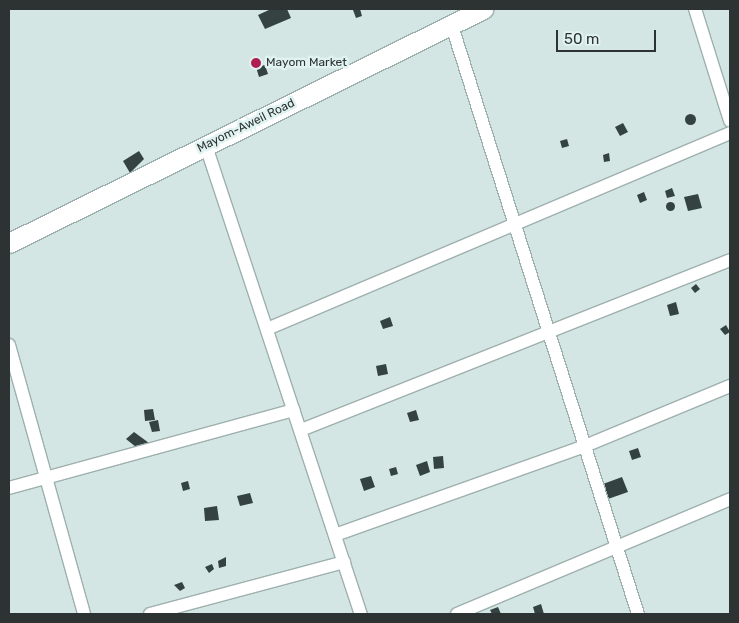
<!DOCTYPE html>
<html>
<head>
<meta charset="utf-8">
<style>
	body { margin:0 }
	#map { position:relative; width:739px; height:623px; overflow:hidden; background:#d3e6e4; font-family:Rubik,sans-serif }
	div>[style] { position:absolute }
	.building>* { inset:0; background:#344342 }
	.round { border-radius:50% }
	.roads { filter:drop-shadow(1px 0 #9eb0ae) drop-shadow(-1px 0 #9eb0ae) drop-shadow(0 1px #9eb0ae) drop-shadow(0 -1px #9eb0ae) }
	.minor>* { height:12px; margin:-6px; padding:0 6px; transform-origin:6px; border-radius:6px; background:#fff }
	.secondary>* { height:19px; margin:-9.5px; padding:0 9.5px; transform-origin:9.5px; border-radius:9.5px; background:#fff }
	.dots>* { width:14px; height:14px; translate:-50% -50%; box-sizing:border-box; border:2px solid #e0f3f1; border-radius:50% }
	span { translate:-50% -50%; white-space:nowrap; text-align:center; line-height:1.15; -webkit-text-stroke:5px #e0f3f1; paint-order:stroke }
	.poi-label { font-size:12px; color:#2c3332 }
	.left { translate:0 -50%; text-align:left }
	.street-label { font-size:12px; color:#2c3332 }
	.frame { position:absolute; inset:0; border:10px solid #2c3332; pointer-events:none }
	.scale { position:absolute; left:556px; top:30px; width:100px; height:22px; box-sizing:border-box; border:2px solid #2c3332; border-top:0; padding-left:6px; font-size:15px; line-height:18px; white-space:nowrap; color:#2c3332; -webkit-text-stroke:4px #e0f3f1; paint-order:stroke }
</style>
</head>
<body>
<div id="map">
	<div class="building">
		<i style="clip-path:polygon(271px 9px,287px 9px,291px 18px,265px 29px,258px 15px)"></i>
		<i style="clip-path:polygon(360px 9px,362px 16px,356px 18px,353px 10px)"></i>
		<i style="clip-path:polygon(265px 65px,268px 74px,259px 77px,256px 67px)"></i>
		<i class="round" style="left:684.5px;top:113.5px;width:11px;height:11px"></i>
		<i style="clip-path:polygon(623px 123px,628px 132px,620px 136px,615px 127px)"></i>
		<i style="clip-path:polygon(567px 139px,569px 146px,562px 148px,560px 141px)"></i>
		<i style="clip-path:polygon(139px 151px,144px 159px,130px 173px,123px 161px)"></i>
		<i style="clip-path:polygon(609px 153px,610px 161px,604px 162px,603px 155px)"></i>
		<i style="clip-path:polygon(672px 188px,675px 196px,667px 198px,665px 191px)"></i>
		<i style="clip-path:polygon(644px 192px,647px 200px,640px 203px,637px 195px)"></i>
		<i style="clip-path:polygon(698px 194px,702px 208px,688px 211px,684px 197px)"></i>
		<i class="round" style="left:665.5px;top:201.5px;width:9px;height:9px"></i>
		<i style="clip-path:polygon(696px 284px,700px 289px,695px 293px,691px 288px)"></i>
		<i style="clip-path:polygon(676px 302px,679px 314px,670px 316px,667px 305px)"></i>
		<i style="clip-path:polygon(390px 317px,393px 326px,383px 329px,380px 321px)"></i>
		<i style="clip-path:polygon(726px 325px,730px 332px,725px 335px,720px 329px)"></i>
		<i style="clip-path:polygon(386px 364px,388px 374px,378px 376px,376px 366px)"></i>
		<i style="clip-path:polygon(153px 409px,155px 420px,145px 421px,144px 410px)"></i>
		<i style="clip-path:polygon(416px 410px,419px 420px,410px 422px,407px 413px)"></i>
		<i style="clip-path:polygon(158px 420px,160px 431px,152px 432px,149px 422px)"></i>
		<i style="clip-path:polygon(134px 432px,149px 443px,141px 451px,126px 439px)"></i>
		<i style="clip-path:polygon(638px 448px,641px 457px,632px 460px,629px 451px)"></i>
		<i style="clip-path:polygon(443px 456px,444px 468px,434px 469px,433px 457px)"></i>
		<i style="clip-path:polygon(427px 461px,430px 472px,420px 476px,416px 465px)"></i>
		<i style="clip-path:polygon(396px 467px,398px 474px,391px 476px,389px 469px)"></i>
		<i style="clip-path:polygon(371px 476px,375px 487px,364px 491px,360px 479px)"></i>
		<i style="clip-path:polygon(622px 477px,628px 492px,608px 499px,603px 484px)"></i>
		<i style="clip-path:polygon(188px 481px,190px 489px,183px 491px,181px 483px)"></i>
		<i style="clip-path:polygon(250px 493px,253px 503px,240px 506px,237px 496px)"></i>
		<i style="clip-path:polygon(217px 506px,219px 520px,205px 521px,204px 508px)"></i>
		<i style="clip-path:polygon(226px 557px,226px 566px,219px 568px,218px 561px)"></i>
		<i style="clip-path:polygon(212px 564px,214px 569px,209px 573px,205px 567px)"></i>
		<i style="clip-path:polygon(182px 582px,185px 588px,180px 591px,174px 585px)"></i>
		<i style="clip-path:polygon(541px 604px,544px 614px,535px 614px,533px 607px)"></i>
		<i style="clip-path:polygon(498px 607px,501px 614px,492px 614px,490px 610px)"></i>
	</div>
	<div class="roads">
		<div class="minor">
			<i style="left:695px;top:9px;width:117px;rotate:72.6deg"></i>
			<i style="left:452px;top:26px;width:617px;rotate:72.45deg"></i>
			<i style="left:206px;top:146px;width:493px;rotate:71.7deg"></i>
			<i style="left:267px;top:329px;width:503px;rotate:-22.94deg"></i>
			<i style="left:9px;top:345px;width:279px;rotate:74.4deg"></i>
			<i style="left:301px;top:430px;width:461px;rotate:-21.6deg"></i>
			<i style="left:9px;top:488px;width:295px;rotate:-15.3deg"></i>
			<i style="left:335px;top:535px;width:265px;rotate:-19.6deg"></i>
			<i style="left:585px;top:446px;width:157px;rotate:-22.5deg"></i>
			<i style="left:150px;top:614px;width:201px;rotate:-15deg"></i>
			<i style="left:457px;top:614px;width:296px;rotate:-22.8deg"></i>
		</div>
		<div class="secondary">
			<i style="left:9px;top:243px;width:529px;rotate:-26.27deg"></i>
		</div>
	</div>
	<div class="dots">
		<i style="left:256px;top:63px;background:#af1e4e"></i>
	</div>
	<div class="poi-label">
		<span class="left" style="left:266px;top:63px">Mayom Market</span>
	</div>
	<div class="street-label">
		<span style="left:246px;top:126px;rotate:-26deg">Mayom-Aweil Road</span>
	</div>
	<div class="frame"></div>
	<div class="scale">50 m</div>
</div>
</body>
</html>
